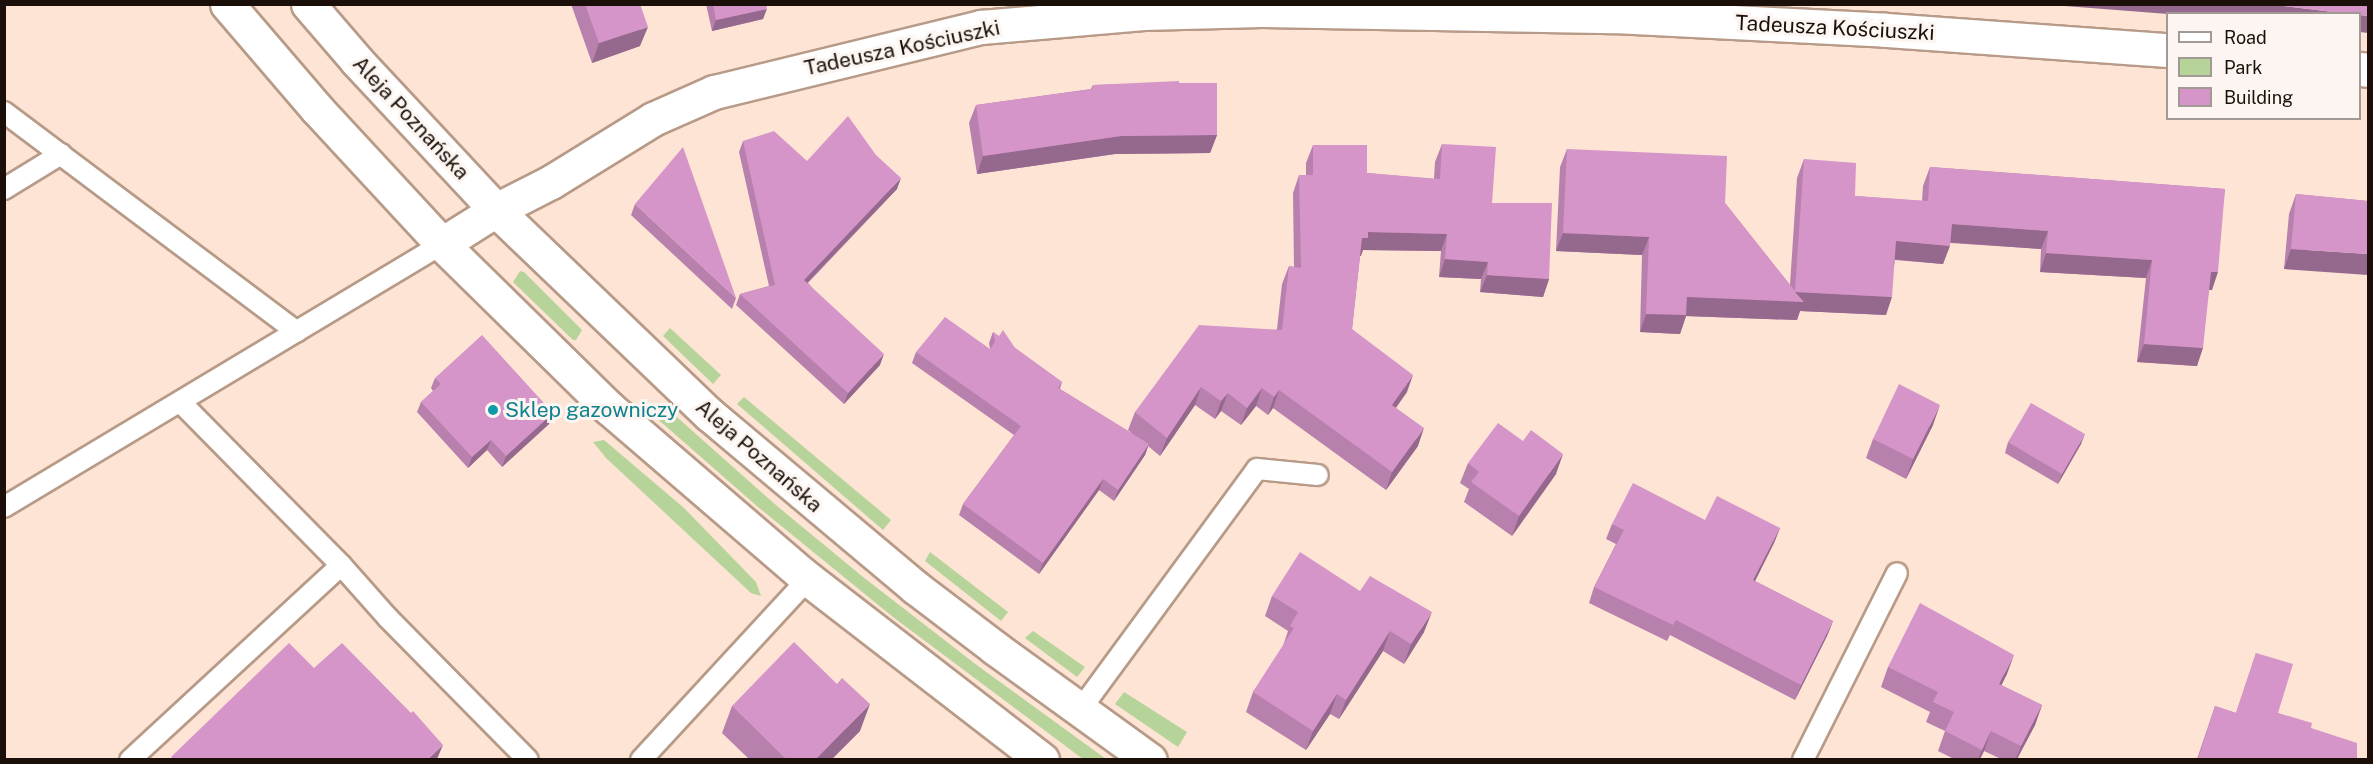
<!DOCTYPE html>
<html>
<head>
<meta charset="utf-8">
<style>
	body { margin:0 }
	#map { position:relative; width:2373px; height:764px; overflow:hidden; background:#fde4d4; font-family:"Public Sans",sans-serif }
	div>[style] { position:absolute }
	.green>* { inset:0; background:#b6d499 }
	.roads { filter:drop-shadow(2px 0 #b79a87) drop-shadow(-2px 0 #b79a87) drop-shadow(0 2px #b79a87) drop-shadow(0 -2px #b79a87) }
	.service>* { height:20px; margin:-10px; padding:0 10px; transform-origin:10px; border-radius:10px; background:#fff }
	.minor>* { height:33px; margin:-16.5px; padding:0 16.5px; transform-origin:16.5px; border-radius:16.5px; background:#fff }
	.secondary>* { height:33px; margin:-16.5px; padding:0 16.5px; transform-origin:16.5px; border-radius:16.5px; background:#fff }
	.wall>* { inset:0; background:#b780ad }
	.shaded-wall>* { inset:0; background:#95688d }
	.building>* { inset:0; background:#d595c9 }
	.dots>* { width:16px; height:16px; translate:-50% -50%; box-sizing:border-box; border:3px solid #fcf5f1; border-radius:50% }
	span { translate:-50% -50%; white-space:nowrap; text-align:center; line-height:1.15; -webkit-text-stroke:6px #fcf5f1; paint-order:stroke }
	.street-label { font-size:21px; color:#1a1009 }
	.culture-label { font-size:21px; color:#0d838f }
	.left { translate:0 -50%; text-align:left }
	.frame { position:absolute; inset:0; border:6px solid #1a1009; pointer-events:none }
	.legend { position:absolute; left:2166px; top:12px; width:195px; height:108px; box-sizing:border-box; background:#fcf5f1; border:2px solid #a29994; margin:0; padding:8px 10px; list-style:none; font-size:18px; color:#1a1009 }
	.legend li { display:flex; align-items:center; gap:12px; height:30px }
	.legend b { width:30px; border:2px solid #a29994 }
</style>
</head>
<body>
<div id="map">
	<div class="green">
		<i style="clip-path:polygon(520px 271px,524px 272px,582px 330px,576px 340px,573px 340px,513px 282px)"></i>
		<i style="clip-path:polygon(670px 328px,721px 375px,713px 384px,663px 336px)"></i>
		<i style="clip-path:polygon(744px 397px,891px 520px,883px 530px,737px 404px)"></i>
		<i style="clip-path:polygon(661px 403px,777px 506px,863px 577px,978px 666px,1106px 759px,1083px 759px,893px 617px,758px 507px,653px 415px,652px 412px)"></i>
		<i style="clip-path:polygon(604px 440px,684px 508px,756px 582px,761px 596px,751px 593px,606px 458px,593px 442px)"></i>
		<i style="clip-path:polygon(930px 552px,1008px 612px,1001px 621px,925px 561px)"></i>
		<i style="clip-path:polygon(1033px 631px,1085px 667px,1077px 677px,1025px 638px)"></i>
		<i style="clip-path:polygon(1124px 692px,1187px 732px,1178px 747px,1115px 704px)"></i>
	</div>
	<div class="roads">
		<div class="service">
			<i style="left:4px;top:112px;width:366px;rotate:36.9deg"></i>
			<i style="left:4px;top:189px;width:67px;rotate:-31.6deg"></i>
			<i style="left:4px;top:507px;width:511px;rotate:-30.98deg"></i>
			<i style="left:341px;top:565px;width:71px;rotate:48.4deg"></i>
			<i style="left:388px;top:618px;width:199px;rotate:45.4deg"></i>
			<i style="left:1080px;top:710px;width:299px;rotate:-53.7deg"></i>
			<i style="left:1257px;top:469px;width:61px;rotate:5.6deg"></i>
			<i style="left:130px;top:760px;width:287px;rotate:-42.7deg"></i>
			<i style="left:341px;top:565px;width:229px;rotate:-134.6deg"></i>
			<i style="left:641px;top:760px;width:246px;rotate:-47.3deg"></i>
			<i style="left:1803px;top:760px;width:209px;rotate:-63.3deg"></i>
		</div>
		<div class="minor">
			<i style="left:2360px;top:69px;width:8px;rotate:7deg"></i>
			<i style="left:496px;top:210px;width:62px;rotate:-27deg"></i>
			<i style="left:551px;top:182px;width:120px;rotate:-31.7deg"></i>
			<i style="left:653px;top:119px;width:67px;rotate:-23.9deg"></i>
			<i style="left:714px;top:92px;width:275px;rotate:-13.7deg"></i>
			<i style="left:981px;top:27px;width:163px;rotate:-4.9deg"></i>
			<i style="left:1143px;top:13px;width:119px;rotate:-1.4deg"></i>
			<i style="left:1262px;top:10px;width:172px;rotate:1deg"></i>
			<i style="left:1434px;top:13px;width:180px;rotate:1deg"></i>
			<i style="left:1614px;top:16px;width:272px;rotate:2.9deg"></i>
			<i style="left:1886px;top:30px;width:283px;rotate:4.1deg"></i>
		</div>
		<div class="secondary">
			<i style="left:227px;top:4px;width:138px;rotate:49.4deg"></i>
			<i style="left:317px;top:109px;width:184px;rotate:47.2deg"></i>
			<i style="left:442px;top:244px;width:234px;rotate:44.5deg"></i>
			<i style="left:609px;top:408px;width:256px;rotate:40.7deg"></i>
			<i style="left:803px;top:575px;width:302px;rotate:37.7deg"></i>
			<i style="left:308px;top:4px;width:75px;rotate:49.3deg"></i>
			<i style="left:357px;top:61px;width:204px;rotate:47deg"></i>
			<i style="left:496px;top:210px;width:296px;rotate:43.8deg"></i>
			<i style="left:710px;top:415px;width:268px;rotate:40deg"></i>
			<i style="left:915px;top:587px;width:101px;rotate:37.3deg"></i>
			<i style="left:995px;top:648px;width:191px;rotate:35.9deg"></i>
			<i style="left:442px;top:244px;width:64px;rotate:-32.2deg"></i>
		</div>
	</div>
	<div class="wall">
		<i style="clip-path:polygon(571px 4px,640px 4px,640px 46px,592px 63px)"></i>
		<i style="clip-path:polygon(706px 4px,766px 4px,763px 19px,712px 31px)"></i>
		<i style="clip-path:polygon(1179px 83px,1217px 135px,1210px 153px,1115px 154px,977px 174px,969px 123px,976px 105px,1091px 89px,1093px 85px)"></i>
		<i style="clip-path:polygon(743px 141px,897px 189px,808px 283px,880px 365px,844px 404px,736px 305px,740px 294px,769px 286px,739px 152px)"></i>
		<i style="clip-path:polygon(1442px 144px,1492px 203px,1549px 279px,1543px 297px,1480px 292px,1481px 279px,1439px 277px,1441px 251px,1363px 250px,1360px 256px,1352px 329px,1407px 392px,1396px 408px,1418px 446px,1386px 490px,1273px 408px,1268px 415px,1256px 406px,1241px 425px,1221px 411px,1215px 419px,1195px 405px,1160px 456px,1148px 446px,1145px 455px,1114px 501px,1099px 490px,1039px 574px,959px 515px,963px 504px,1014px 435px,912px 363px,916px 352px,990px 349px,989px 343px,993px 332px,1062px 382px,1060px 389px,1133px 434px,1128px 430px,1135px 412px,1277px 329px,1282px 284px,1289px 266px,1294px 267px,1293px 193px,1299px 175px,1306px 175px,1306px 163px,1313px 145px,1367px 173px,1434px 179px,1435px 162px)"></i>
		<i style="clip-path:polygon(1567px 149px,1725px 203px,1790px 285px,1797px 178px,1804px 159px,1855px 196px,1922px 201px,1923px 186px,1930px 167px,2225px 189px,2212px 290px,2209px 290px,2197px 366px,2137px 362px,2146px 278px,2040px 272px,2041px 249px,1950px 243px,1943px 264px,1895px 260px,1886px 315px,1800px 311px,1797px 320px,1686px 316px,1680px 334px,1640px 332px,1642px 255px,1556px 251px,1560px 167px)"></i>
		<i style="clip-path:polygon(2296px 194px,2368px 201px,2284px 269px,2289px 214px)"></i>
		<i style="clip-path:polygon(635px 204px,736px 298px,732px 309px,631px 215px)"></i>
		<i style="clip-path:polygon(435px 378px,553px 413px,549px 424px,502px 467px,487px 450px,468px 468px,417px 412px,421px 402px,433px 391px,431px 388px)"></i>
		<i style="clip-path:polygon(1933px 425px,1906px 479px,1866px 458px,1873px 439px)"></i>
		<i style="clip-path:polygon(2008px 442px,2081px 444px,2058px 484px,2005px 453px)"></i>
		<i style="clip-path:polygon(1468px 463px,1556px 474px,1512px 536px,1464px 502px,1469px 489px,1460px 483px)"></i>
		<i style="clip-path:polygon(1705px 520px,1780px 528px,1774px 543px,1755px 581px,1833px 621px,1827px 636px,1795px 700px,1670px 635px,1667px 641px,1589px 603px,1594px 587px,1616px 544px,1606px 539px,1612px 524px)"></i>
		<i style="clip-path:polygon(1272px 596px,1424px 632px,1404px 664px,1383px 651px,1339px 719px,1330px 714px,1306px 750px,1246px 712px,1253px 692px,1283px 646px,1288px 631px,1265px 616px)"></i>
		<i style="clip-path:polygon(2256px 653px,2278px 713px,2311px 728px,2357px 759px,2197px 759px,2215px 706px,2236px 713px)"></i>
		<i style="clip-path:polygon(1888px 667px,2007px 674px,2001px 685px,2042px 705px,2035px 725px,2017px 759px,2001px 759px,1984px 751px,1980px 759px,1954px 759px,1938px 751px,1945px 731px,1926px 722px,1930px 712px,1881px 687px)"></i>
		<i style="clip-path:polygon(732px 706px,860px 731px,832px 759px,749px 759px,722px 733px)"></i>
	</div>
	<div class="shaded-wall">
		<i style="clip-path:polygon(2039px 4px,2267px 4px,2350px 14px,2168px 14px)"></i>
		<i style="clip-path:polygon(767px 9px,763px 19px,712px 31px,716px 20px)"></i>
		<i style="clip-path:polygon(2360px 15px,2368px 16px,2368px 33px,2360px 32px)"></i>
		<i style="clip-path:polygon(648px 27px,640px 46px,592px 63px,599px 43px)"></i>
		<i style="clip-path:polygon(1217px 135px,1210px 153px,1115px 154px,977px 174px,983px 156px,1121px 136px)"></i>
		<i style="clip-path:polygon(901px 178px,897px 189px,800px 290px,804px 280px)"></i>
		<i style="clip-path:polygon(1952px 224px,2048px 231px,2041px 249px,1945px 242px)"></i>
		<i style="clip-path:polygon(1368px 232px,1447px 234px,1441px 251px,1363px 250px,1361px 256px,1356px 256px,1362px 238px)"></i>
		<i style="clip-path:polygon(1563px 233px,1649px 237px,1642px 255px,1556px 251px)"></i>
		<i style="clip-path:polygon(1896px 241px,1950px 246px,1943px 264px,1890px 259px)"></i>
		<i style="clip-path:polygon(2291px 249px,2368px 254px,2368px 275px,2284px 269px)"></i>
		<i style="clip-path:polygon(2046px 253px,2152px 260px,2146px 278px,2040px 272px)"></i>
		<i style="clip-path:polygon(1445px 259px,1488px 262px,1481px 279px,1439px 277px)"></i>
		<i style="clip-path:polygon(2211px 272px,2218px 272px,2212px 290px,2204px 290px)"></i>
		<i style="clip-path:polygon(1487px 275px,1549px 279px,1543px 297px,1480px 292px)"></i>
		<i style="clip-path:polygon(1795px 292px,1892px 297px,1886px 315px,1800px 311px,1797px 320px,1686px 316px,1680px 334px,1640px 332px,1646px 314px,1687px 297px)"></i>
		<i style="clip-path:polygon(2144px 344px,2203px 348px,2197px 366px,2137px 362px)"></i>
		<i style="clip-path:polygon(884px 354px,880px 365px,844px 404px,848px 393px)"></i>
		<i style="clip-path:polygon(1413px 375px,1407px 392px,1385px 422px,1392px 405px)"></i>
		<i style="clip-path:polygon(1201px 387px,1195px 405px,1160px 456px,1167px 438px)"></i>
		<i style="clip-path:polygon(1262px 388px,1256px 406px,1241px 425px,1247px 408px)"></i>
		<i style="clip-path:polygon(1279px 390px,1273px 408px,1268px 415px,1274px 397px)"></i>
		<i style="clip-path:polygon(1228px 393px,1221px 411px,1215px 419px,1221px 401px)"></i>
		<i style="clip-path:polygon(1940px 405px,1933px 425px,1906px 479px,1913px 459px)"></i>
		<i style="clip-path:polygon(553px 413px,549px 424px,502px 467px,506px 456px)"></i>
		<i style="clip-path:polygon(1424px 428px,1418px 446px,1386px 490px,1392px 472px)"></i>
		<i style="clip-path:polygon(2085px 434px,2081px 444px,2058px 484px,2062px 474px)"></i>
		<i style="clip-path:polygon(491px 440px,487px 450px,468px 468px,472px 457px)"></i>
		<i style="clip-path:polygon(1149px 444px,1145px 455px,1114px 501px,1118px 490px)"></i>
		<i style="clip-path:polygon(1563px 454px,1556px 474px,1512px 536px,1519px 516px)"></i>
		<i style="clip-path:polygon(1103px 479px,1099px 490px,1039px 574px,1043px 563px)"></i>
		<i style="clip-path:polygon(1780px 528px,1774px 543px,1748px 595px,1753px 580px)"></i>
		<i style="clip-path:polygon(1432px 612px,1424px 632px,1404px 664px,1411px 644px)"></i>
		<i style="clip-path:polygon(1833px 621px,1827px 636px,1795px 700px,1801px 685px)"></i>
		<i style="clip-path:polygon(1390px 631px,1383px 651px,1339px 719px,1346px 700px)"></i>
		<i style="clip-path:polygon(2014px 655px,2007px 674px,1992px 704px,1999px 684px)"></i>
		<i style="clip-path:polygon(1337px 694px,1330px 714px,1306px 750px,1313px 731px)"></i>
		<i style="clip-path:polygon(870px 704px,860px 731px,832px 759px,816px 759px)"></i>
		<i style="clip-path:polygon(2042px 705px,2035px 725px,2017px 759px,2016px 759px,2021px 746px)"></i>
		<i style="clip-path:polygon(1991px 731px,1984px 751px,1980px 759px,1978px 759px,1982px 750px)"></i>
		<i style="clip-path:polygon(443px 745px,437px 759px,428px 759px)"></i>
	</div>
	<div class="building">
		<i style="clip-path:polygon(585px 4px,640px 4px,648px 27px,599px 43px)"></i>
		<i style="clip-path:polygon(713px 4px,766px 4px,767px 9px,716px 20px)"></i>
		<i style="clip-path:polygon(2267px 4px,2368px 4px,2368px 16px,2360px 15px,2360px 14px,2350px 14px)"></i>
		<i style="clip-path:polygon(1179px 81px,1179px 83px,1217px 83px,1217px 135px,1121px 136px,983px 156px,976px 105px,1093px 89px,1093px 85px)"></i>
		<i style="clip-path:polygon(848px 116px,876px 155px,901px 178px,804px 280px,884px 354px,848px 393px,740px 294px,775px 285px,743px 141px,774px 131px,807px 161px)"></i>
		<i style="clip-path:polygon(1442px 144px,1496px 147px,1492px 203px,1552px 203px,1549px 279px,1487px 275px,1488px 262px,1445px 259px,1447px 234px,1368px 232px,1368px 238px,1362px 238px,1352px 329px,1413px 375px,1392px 405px,1424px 428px,1392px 472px,1279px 390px,1274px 397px,1262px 388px,1247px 408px,1228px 393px,1221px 401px,1201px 387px,1167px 438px,1135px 412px,1199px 325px,1282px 330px,1289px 266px,1301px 268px,1299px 175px,1313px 175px,1313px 145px,1367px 145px,1367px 173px,1440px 179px)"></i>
		<i style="clip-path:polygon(683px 147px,702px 201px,736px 298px,635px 204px)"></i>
		<i style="clip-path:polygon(1567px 149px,1727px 156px,1725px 203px,1795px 291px,1804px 159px,1856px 163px,1855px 196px,1928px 201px,1930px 167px,2225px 189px,2218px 272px,2211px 272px,2203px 348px,2144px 344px,2152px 260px,2046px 253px,2048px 231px,1952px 224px,1950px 246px,1896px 241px,1892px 297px,1795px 292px,1804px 302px,1687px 297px,1686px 315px,1646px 314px,1649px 237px,1563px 233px)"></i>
		<i style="clip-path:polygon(2296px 194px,2368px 201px,2368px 254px,2291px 249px)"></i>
		<i style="clip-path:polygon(945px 317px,990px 349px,995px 342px,993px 332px,999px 336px,1003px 330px,1015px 348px,1062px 382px,1058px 388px,1149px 444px,1118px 490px,1103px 479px,1043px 563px,963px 504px,1021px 426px,916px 352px)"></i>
		<i style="clip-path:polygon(482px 335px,553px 413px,506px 456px,491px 440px,472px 457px,421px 402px,441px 384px,435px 378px)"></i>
		<i style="clip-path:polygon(1899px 384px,1940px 405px,1913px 459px,1873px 439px)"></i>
		<i style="clip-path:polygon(2031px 403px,2085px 434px,2062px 474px,2008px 442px)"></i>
		<i style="clip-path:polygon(1498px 423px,1523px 441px,1531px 430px,1563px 454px,1519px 516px,1471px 482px,1479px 472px,1468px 463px)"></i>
		<i style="clip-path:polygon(1633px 483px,1705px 520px,1717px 496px,1780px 528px,1753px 580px,1833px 621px,1801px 685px,1676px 620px,1673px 625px,1594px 587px,1624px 530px,1612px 524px)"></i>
		<i style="clip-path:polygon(1300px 552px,1360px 591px,1370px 576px,1432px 612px,1411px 644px,1390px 631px,1346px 700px,1337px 694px,1313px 731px,1253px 692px,1294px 628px,1290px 626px,1298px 612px,1272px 596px)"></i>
		<i style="clip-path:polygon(1920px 603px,2014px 655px,1999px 684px,2042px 705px,2021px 746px,1991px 731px,1982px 750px,1945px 731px,1954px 712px,1933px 702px,1938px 692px,1888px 667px)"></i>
		<i style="clip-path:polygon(794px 642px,837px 684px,842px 678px,870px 704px,816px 759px,786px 759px,732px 706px)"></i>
		<i style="clip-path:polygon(289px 643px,314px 668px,342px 643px,411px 713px,413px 711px,443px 745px,428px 759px,173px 759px,171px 757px)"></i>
		<i style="clip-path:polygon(2256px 653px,2293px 664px,2278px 713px,2312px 723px,2311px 728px,2357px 743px,2357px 759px,2198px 759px,2215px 706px,2236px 713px)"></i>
	</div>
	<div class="dots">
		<i style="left:493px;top:410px;background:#0f9aa8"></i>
	</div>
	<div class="street-label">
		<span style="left:1835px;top:28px;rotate:3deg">Tadeusza Kościuszki</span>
		<span style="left:902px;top:48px;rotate:-12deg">Tadeusza Kościuszki</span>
		<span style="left:411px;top:118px;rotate:47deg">Aleja Poznańska</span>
		<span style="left:759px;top:456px;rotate:41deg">Aleja Poznańska</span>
	</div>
	<div class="culture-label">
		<span class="left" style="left:505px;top:410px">Sklep gazowniczy</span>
	</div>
	<div class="frame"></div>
	<ul class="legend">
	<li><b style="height:8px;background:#fff"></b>Road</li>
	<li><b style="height:16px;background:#b6d499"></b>Park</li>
	<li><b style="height:16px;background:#d595c9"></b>Building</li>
	</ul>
</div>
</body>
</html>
